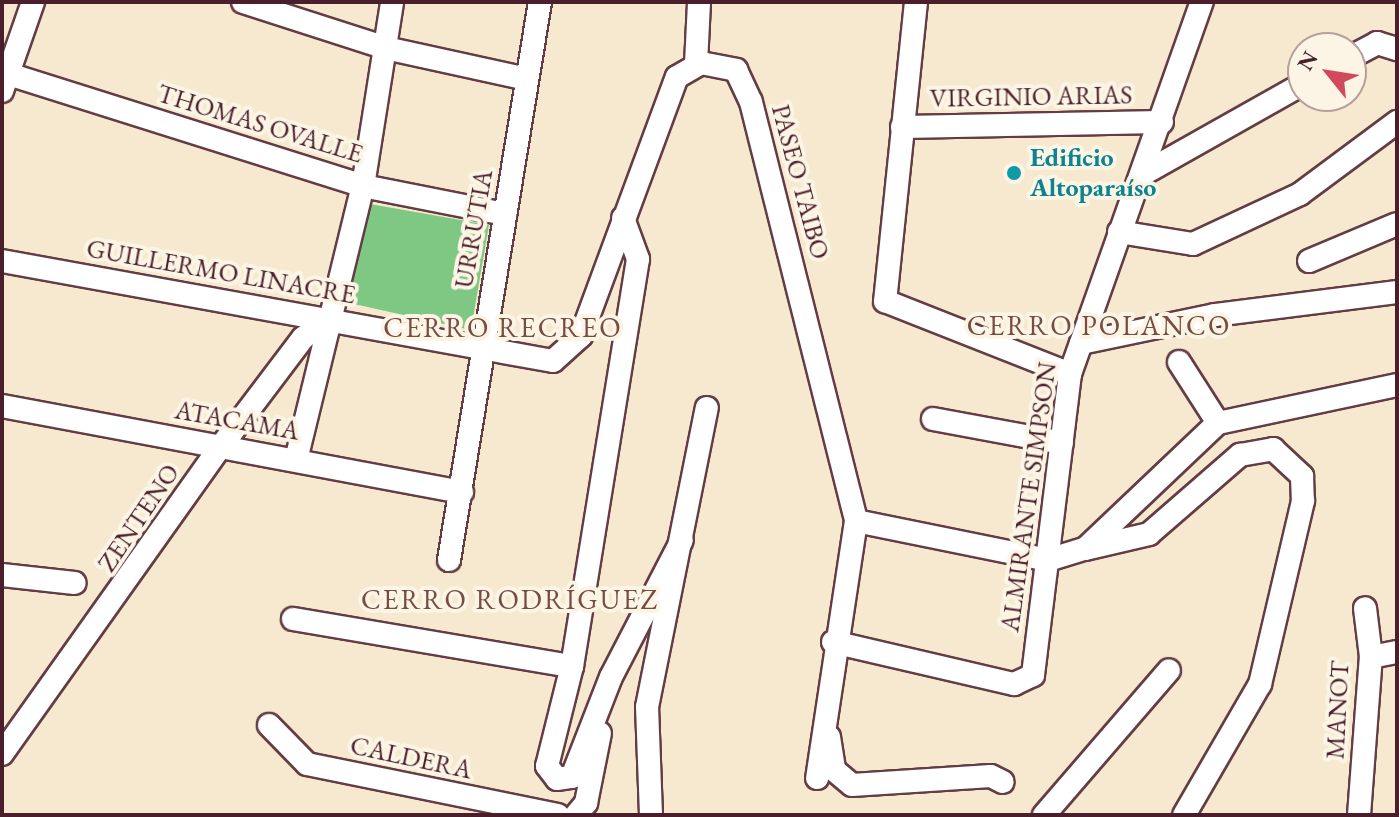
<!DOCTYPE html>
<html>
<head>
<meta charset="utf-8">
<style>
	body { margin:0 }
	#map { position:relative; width:1399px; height:817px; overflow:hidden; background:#f6e9d0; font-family:"EB Garamond",serif }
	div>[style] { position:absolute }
	.green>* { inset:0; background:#7fc884 }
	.roads { filter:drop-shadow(2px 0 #643d44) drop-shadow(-2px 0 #643d44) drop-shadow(0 2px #643d44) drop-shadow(0 -2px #643d44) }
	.street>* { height:22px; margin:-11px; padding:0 11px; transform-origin:11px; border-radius:11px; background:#fff }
	.dots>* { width:22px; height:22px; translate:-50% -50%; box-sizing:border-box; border:4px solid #fcf5e5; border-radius:50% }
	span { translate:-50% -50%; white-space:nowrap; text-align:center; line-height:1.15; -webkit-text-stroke:8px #fcf5e5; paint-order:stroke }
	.street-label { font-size:26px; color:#4a1f2b }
	.culture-label { font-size:26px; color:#0d838f; font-weight:700 }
	.left { translate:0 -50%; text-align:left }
	.neighbourhood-label { font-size:28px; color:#764c43; letter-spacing:2px }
	.frame { position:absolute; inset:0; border:4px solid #4a1f2b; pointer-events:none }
	.north { position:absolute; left:1287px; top:32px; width:80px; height:80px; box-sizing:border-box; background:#fcf5e5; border:2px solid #b59f9b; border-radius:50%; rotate:300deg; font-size:22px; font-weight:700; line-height:32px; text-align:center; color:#4a1f2b }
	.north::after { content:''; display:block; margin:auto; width:28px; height:36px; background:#d1495b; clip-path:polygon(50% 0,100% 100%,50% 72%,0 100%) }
</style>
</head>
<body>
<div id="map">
	<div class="green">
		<i style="clip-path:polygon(370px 204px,489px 225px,471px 330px,345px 302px)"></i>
	</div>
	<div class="roads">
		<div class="street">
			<i style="left:243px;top:2px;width:150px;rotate:17.8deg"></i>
			<i style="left:386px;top:48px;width:144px;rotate:12.4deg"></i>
			<i style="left:916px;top:2px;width:301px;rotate:95.9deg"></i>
			<i style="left:885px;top:301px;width:199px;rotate:21.5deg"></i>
			<i style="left:1351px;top:57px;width:30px;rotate:-28deg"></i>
			<i style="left:1377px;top:43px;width:21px;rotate:17deg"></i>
			<i style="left:696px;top:64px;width:62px;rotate:-87.2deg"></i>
			<i style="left:2px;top:72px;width:379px;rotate:17.5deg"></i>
			<i style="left:363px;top:186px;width:145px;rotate:11.2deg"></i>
			<i style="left:2px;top:91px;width:94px;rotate:-70.8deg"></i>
			<i style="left:902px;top:127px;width:260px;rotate:-1.1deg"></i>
			<i style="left:1143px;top:174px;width:184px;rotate:-29.4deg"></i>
			<i style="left:623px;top:218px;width:44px;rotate:69.9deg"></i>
			<i style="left:638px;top:259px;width:412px;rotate:99.2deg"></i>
			<i style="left:572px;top:666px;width:103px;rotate:104deg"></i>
			<i style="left:547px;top:766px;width:16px;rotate:52deg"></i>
			<i style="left:557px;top:779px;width:15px;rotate:-8deg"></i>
			<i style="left:572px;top:777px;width:107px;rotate:-68.7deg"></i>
			<i style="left:611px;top:677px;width:154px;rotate:-62.6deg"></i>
			<i style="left:1119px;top:232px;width:75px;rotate:9.2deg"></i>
			<i style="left:1193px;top:244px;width:118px;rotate:-25deg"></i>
			<i style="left:1300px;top:194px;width:121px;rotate:-36.6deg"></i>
			<i style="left:2px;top:261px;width:560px;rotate:10.29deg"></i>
			<i style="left:553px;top:361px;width:38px;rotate:-42deg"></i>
			<i style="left:581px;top:336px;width:276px;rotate:-69.7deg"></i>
			<i style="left:677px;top:77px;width:28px;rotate:-30deg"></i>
			<i style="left:701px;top:63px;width:36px;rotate:11deg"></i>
			<i style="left:736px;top:70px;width:35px;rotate:65deg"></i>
			<i style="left:751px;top:102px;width:432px;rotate:75.9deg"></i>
			<i style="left:856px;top:521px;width:260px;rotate:98.6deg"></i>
			<i style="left:1309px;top:261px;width:95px;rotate:-22.8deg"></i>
			<i style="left:1081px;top:343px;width:137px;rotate:-11.8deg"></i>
			<i style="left:1215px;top:315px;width:183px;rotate:-7.2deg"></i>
			<i style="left:1179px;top:362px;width:72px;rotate:57.4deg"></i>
			<i style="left:2px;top:406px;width:468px;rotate:10.6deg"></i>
			<i style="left:933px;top:419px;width:131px;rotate:10.5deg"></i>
			<i style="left:296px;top:460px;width:282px;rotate:-76.3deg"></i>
			<i style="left:363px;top:186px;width:186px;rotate:-81deg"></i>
			<i style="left:856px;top:521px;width:196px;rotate:11.5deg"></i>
			<i style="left:1048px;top:560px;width:39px;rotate:-17deg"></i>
			<i style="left:1085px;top:549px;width:183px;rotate:-43.5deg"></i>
			<i style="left:1218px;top:423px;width:183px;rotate:-12deg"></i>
			<i style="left:1085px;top:549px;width:66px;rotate:-13.2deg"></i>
			<i style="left:1149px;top:534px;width:121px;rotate:-41deg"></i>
			<i style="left:1240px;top:455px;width:34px;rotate:-10deg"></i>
			<i style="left:1273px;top:449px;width:40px;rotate:43deg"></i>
			<i style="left:1302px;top:476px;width:25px;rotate:88deg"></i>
			<i style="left:1303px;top:501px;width:188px;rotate:103.2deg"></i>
			<i style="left:1260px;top:684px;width:151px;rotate:120.1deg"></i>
			<i style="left:449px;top:560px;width:565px;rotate:-80.74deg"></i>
			<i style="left:2px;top:575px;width:73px;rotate:6.3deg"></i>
			<i style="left:293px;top:619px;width:283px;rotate:9.6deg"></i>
			<i style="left:833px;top:642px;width:186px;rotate:13.1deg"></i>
			<i style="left:1014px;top:684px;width:21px;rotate:-25deg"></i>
			<i style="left:1033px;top:675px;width:303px;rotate:-83deg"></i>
			<i style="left:1070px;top:374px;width:395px;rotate:-70.5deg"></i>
			<i style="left:1371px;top:657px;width:26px;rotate:-11deg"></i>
			<i style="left:269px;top:725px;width:54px;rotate:45.7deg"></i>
			<i style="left:307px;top:764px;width:256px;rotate:11.5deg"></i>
			<i style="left:829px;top:737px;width:33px;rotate:81deg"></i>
			<i style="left:834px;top:770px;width:23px;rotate:40deg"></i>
			<i style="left:852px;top:785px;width:139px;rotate:-3.7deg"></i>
			<i style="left:991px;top:776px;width:13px;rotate:27deg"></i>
			<i style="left:2px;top:754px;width:379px;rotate:-54.6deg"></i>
			<i style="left:222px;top:445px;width:134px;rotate:-52.9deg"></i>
			<i style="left:303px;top:338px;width:31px;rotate:-37deg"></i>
			<i style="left:576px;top:815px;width:16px;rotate:-50deg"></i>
			<i style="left:586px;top:803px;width:71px;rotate:-78.7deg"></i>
			<i style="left:651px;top:815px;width:108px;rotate:-92.1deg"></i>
			<i style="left:647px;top:707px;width:305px;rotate:-78.7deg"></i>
			<i style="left:1044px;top:815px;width:191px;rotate:-49.2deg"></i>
			<i style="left:1359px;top:815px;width:158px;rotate:-85.7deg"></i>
			<i style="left:1371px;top:657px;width:49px;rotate:-97deg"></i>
		</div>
	</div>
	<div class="dots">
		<i style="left:1014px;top:173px;background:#0f9aa8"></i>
	</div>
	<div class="street-label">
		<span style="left:1031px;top:97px;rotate:-1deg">VIRGINIO ARIAS</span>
		<span style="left:260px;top:124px;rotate:17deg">THOMAS OVALLE</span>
		<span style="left:800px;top:182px;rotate:75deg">PASEO TAIBO</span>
		<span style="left:474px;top:229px;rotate:-80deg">URRUTIA</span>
		<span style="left:221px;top:272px;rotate:10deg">GUILLERMO LINACRE</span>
		<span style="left:237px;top:421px;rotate:10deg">ATACAMA</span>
		<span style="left:1029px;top:497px;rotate:-82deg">ALMIRANTE SIMPSON</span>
		<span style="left:139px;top:518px;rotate:-56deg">ZENTENO</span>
		<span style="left:1338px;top:710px;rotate:-87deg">MANOT</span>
		<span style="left:411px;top:758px;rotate:12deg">CALDERA</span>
	</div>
	<div class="culture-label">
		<span class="left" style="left:1030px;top:173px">Edificio<br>Altoparaíso</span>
	</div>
	<div class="neighbourhood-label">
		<span style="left:1099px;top:325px">CERRO POLANCO</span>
		<span style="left:503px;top:327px">CERRO RECREO</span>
		<span style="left:510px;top:599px">CERRO RODRÍGUEZ</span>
	</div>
	<div class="frame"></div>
	<div class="north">N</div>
</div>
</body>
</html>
